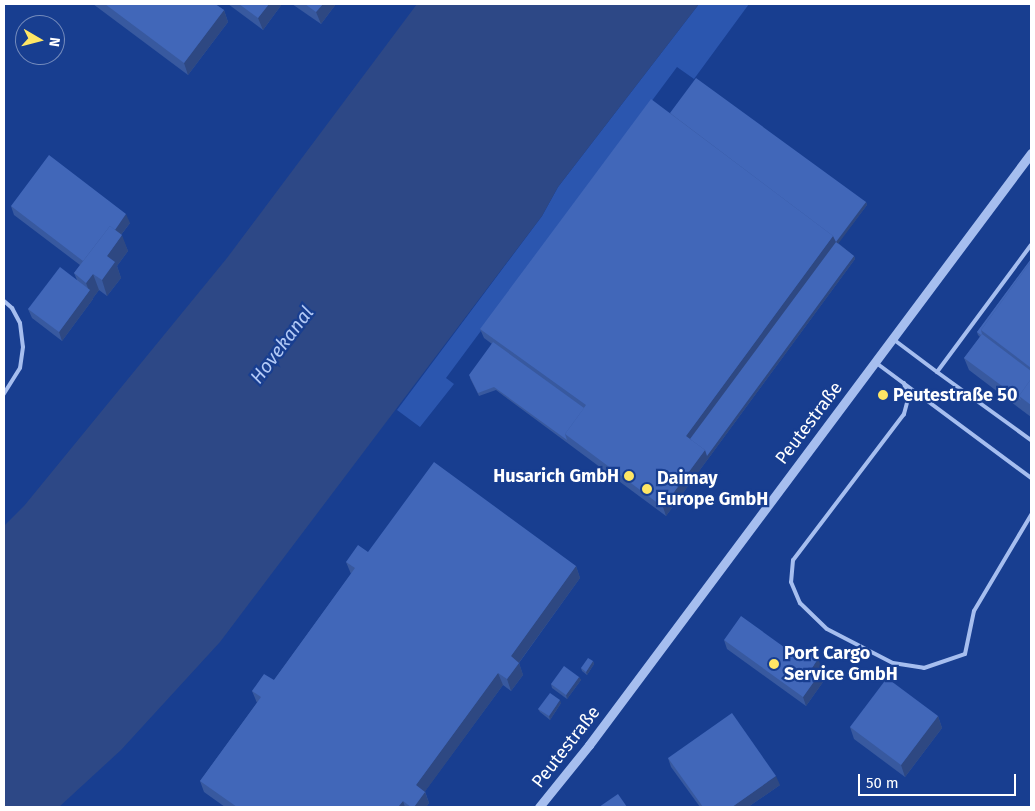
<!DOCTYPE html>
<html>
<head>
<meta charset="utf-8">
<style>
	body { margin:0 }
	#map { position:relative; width:1035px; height:811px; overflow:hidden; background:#183e90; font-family:"Fira Sans",sans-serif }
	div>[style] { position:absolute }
	.green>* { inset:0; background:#2b56af }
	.water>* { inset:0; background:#2d4886 }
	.service>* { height:4px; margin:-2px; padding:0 2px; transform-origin:2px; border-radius:2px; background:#a6beef }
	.tertiary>* { height:9px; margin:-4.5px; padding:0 4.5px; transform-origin:4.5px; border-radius:4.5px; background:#a6beef }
	.wall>* { inset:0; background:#38599f }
	.shaded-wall>* { inset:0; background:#2e4882 }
	.building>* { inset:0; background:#4167b9 }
	.dots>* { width:14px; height:14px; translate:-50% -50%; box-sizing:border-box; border:2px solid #183e90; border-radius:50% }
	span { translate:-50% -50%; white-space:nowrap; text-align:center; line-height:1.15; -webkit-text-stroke:4.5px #183e90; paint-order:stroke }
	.poi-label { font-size:18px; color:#fff; font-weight:700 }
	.left { translate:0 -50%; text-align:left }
	.right { translate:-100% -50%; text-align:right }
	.street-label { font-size:18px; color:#fff }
	.water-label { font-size:19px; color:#b2c9f6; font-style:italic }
	.frame { position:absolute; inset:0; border:5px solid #fff; pointer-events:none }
	.north { position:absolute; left:15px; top:15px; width:50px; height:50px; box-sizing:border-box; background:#183e90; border:1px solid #748bbc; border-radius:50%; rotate:98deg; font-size:14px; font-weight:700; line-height:20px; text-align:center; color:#fff }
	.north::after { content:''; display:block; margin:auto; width:18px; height:22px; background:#ffe665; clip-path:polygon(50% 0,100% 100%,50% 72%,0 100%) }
	.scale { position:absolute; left:858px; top:774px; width:158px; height:22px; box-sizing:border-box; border:2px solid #fff; border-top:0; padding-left:6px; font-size:15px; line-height:18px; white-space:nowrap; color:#fff; -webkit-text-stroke:4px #183e90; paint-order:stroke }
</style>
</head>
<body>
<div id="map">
	<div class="green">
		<i style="clip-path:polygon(699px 4px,749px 4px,694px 79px,677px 67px,446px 378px,454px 384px,420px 427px,397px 410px,542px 216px,558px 187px)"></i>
	</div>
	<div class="water">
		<i style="clip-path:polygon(417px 4px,699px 4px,558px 187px,542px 216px,220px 642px,121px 750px,59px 807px,4px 807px,4px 526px,24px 506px,227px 258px)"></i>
	</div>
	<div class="service">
		<i style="left:4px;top:301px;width:11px;rotate:41deg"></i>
		<i style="left:12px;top:308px;width:17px;rotate:62deg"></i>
		<i style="left:20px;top:323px;width:24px;rotate:83deg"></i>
		<i style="left:23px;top:347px;width:21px;rotate:98deg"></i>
		<i style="left:20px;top:368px;width:31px;rotate:122deg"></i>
		<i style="left:893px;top:339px;width:55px;rotate:36.9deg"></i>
		<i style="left:937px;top:372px;width:158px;rotate:-53.5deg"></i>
		<i style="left:875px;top:362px;width:194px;rotate:36.6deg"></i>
		<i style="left:937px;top:372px;width:116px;rotate:35.9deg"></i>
		<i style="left:904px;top:383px;width:16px;rotate:76deg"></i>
		<i style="left:908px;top:399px;width:16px;rotate:105deg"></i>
		<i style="left:904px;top:414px;width:183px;rotate:127.2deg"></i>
		<i style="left:793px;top:560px;width:22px;rotate:95deg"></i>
		<i style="left:791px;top:582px;width:23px;rotate:67deg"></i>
		<i style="left:800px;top:603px;width:37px;rotate:44deg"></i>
		<i style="left:827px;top:629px;width:74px;rotate:27.3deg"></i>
		<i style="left:893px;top:663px;width:31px;rotate:9deg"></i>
		<i style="left:924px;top:668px;width:43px;rotate:-18.9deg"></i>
		<i style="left:965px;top:654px;width:44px;rotate:-78.2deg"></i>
		<i style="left:974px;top:611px;width:112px;rotate:-59.3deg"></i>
	</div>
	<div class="tertiary">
		<i style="left:539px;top:807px;width:80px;rotate:-51.1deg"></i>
		<i style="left:589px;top:745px;width:739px;rotate:-53.25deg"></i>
	</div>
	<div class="wall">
		<i style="clip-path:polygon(93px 4px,215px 4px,224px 10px,228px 22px,188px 75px)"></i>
		<i style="clip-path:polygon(228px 4px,282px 4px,263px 30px)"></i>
		<i style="clip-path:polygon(292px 4px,336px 4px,321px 24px)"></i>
		<i style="clip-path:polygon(670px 113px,866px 202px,867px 205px,838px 243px,854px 256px,855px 259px,666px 516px,496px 390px,479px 396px,470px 378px,492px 344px,484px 338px,480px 329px)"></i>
		<i style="clip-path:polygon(11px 206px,130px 223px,121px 235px,128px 251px,117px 266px,121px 278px,107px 296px,99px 290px,93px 298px,93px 299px,62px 341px,32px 318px,28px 309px,77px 280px,74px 273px,80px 265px,14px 215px)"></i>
		<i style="clip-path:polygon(1031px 259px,1031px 417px,969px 370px,964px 358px,980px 337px,978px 335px,977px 332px)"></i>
		<i style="clip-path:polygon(368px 552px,576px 566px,580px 578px,519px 663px,523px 675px,511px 691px,503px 685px,425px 791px,429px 803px,426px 807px,225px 807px,204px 792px,200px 781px,257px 703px,252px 691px,274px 680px,351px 574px,346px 562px)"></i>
		<i style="clip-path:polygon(724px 640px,802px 660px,822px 668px,818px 672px,823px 682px,806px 706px,727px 649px)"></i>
		<i style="clip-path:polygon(593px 661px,594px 664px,587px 675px,582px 671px,581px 668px)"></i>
		<i style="clip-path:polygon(579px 677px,581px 680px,567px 699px,552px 688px,551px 684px)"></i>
		<i style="clip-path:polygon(561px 703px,550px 720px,540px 712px,538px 709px)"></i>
		<i style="clip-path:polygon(938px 716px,942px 728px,905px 777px,854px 739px,850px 727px)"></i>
		<i style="clip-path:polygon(668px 758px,780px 785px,748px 807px,700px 807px,671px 767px)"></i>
	</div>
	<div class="shaded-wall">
		<i style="clip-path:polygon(269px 4px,282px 4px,263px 30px,258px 18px)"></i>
		<i style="clip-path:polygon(323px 4px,336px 4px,321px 24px,316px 12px)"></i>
		<i style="clip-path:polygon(224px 10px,228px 22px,188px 75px,184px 63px)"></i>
		<i style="clip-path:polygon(866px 202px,867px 205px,690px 443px,686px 436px,833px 236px)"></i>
		<i style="clip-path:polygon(126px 214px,130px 223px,91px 274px,88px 265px)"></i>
		<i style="clip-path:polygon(122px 235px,128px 251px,117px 266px,121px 278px,107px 296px,102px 280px,107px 256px)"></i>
		<i style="clip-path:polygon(854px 256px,855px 259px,666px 516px,663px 507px,705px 450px)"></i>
		<i style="clip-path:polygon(93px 274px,99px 290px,93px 298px,93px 299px,62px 341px,59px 332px,89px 291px,86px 283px)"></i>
		<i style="clip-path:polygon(576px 566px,580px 578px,515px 668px,511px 656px)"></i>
		<i style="clip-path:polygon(818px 659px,822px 668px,815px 677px,812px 668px)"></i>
		<i style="clip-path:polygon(593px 661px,594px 664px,587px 675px,586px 672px)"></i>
		<i style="clip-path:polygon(519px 663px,523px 675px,511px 691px,507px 679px)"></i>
		<i style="clip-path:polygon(498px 673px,503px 685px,421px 797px,416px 785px)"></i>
		<i style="clip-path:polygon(820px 673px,823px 682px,806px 706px,803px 697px)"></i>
		<i style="clip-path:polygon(579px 677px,581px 680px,567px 699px,566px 695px)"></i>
		<i style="clip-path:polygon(560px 700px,561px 703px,550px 720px,549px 716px)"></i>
		<i style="clip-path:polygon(938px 716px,942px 728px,905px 777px,901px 765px)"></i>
		<i style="clip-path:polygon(776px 776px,780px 785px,748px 807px,732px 807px)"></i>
		<i style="clip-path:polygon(425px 792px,429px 803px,426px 807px,414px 807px)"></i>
		<i style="clip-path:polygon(403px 801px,405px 807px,398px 807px)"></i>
	</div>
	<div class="building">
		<i style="clip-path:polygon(105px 4px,215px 4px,224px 10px,184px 63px)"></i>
		<i style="clip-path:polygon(239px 4px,269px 4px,258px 18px)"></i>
		<i style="clip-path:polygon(305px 4px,323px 4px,316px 12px)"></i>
		<i style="clip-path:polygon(696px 78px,866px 202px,836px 242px,833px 236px,670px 113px)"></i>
		<i style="clip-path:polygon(651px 99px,833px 236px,686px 436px,705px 450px,663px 507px,565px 434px,586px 405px,480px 329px)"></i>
		<i style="clip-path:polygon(49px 155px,126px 214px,115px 230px,110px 226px,83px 261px,11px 206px)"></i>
		<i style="clip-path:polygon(110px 226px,122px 235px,107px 256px,115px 262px,102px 280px,93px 274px,86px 283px,74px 273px)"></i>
		<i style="clip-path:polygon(836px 242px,854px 256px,707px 456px,705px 450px,690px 439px)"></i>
		<i style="clip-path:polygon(1031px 259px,1031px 261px,981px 330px,982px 334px,981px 335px,977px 332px)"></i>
		<i style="clip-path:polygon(1031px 261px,1031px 368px,981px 330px)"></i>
		<i style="clip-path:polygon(60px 267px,90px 290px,59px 332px,28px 309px)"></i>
		<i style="clip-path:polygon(982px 334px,1031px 371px,1031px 379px,1019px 396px,1021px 400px,964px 358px)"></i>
		<i style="clip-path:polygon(493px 342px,584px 408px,565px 434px,567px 440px,494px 387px,478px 393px,469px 375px)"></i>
		<i style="clip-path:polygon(1031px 379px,1031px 405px,1019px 396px)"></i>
		<i style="clip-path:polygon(434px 462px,576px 566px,511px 656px,519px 663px,507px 679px,498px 673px,416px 785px,425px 792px,414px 807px,411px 807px,403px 801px,398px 807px,237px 807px,200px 781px,261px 697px,252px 691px,264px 674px,274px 680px,355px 568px,346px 562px,358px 545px,368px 552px)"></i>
		<i style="clip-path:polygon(741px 616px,802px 660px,808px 651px,818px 659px,812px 668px,820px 673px,803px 697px,724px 640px)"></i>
		<i style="clip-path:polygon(588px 658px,593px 661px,586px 672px,581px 668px)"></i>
		<i style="clip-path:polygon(564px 666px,579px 677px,566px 695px,551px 684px)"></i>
		<i style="clip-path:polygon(887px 678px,938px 716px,901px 765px,850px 727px)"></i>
		<i style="clip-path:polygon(550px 693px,560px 700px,549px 716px,538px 709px)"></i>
		<i style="clip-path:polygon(732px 713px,776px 776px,732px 807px,703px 807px,668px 758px)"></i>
		<i style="clip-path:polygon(618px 794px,627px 807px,599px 807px)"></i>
	</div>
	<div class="dots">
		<i style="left:883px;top:395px;background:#ffe665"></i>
		<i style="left:629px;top:476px;background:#ffe665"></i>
		<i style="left:647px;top:489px;background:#ffe665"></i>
		<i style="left:774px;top:664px;background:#ffe665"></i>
	</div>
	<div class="poi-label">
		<span class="left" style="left:893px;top:395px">Peutestraße 50</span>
		<span class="right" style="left:619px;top:476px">Husarich GmbH</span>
		<span class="left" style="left:657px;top:489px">Daimay<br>Europe GmbH</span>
		<span class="left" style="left:784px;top:664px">Port Cargo<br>Service GmbH</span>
	</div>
	<div class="street-label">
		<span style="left:809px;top:423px;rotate:-53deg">Peutestraße</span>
		<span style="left:566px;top:747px;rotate:-52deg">Peutestraße</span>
	</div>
	<div class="water-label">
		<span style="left:282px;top:345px;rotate:-53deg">Hovekanal</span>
	</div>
	<div class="frame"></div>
	<div class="north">N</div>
	<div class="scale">50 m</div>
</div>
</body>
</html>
